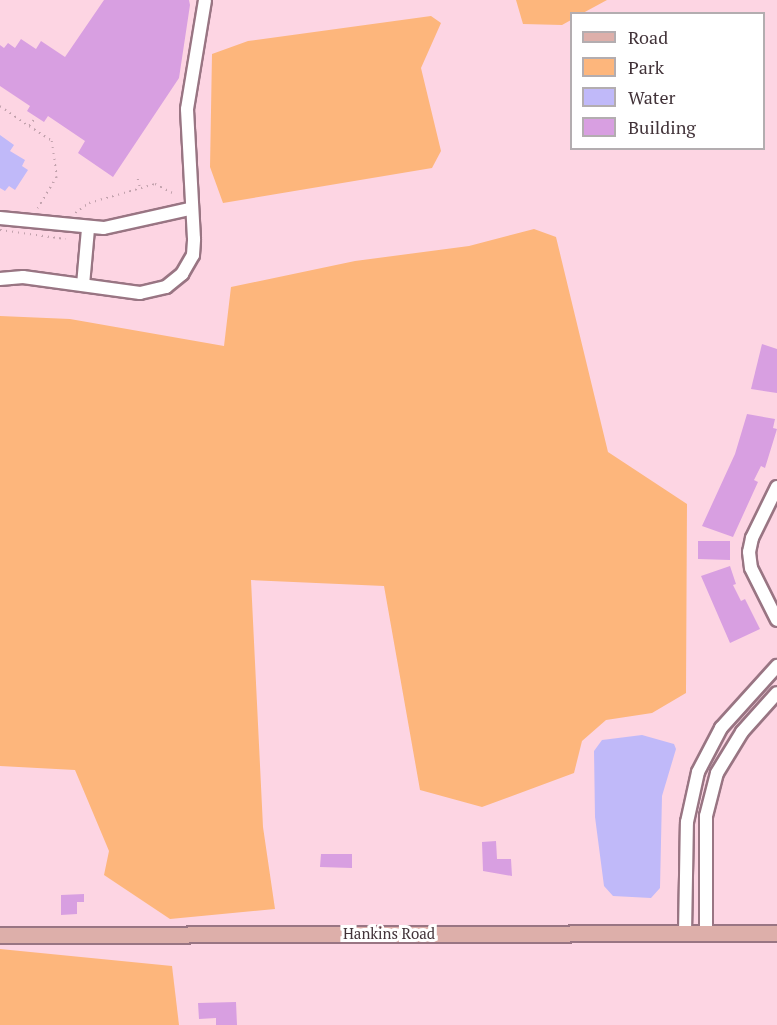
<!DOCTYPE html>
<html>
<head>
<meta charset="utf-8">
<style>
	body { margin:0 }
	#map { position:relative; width:777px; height:1025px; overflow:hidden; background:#fdd5e3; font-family:"PT Serif",serif }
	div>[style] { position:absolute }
	.green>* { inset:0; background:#fdb67c }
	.water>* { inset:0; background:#c0b9f9 }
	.building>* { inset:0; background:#d89fe1 }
	.path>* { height:1.5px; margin-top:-0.75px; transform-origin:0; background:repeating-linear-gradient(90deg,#c2a2ad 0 1.5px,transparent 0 6px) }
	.roads { filter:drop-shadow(2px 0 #997583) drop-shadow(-2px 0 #997583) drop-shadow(0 2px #997583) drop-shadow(0 -2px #997583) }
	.minor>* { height:12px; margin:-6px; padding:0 6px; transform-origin:6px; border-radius:6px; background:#fff }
	.major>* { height:15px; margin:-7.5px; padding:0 7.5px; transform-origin:7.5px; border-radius:7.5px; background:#ddafaa }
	span { translate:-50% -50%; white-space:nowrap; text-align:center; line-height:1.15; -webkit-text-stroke:6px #fff; paint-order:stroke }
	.street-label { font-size:15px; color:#423339 }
	.legend { position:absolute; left:570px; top:12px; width:195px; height:138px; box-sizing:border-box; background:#fff; border:2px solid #b3adb0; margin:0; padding:8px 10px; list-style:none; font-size:18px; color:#423339 }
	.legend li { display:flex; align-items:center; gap:12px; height:30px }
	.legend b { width:30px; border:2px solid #b3adb0 }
</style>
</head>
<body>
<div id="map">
	<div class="green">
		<i style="clip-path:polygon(516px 0,607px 0,583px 13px,572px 14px,571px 20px,562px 25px,523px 24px)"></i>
		<i style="clip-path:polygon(431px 16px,441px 23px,421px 68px,441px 151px,432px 168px,223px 203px,210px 167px,212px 54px,248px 41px)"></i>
		<i style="clip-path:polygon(534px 229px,556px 237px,608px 452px,687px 504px,686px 693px,652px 713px,606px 720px,582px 741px,574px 773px,482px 807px,420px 790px,384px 586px,251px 580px,263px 827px,275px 909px,170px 919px,104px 875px,109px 851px,75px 770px,0 766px,0 316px,70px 319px,224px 346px,231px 287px,355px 261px,469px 246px)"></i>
		<i style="clip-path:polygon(0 949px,172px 966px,179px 1025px,0 1025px)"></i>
	</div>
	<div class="water">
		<i style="clip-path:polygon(0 135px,14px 145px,10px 151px,25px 160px,22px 166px,28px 170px,15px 190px,9px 186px,5px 191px,0 188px)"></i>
		<i style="clip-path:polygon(642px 735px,674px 744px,676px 749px,662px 796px,660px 888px,651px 898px,613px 896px,604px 886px,595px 817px,594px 751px,602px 740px)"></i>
	</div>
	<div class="building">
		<i style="clip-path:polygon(104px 0,189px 0,190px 5px,179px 78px,113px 177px,78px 153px,85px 141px,48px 116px,44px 122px,27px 111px,30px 106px,0 86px,0 45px,4px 48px,8px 43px,15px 48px,21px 39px,36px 49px,41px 41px,65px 57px)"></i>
		<i style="clip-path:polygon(762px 344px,777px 349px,777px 393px,751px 389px)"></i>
		<i style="clip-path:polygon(747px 414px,775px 419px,773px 428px,777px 429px,765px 468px,761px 466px,754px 480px,758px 482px,733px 537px,702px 526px,735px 454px)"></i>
		<i style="clip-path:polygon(698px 541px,730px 541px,730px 560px,698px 559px)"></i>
		<i style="clip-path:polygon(730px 566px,736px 584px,733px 585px,741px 601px,745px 599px,760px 629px,730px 643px,701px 576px)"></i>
		<i style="clip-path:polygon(496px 841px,497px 859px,511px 859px,512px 876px,483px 871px,482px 842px)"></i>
		<i style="clip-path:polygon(321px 854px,352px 854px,352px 868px,320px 867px)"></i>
		<i style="clip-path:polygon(84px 894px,84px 902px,77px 902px,77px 914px,61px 915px,61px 895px)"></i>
		<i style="clip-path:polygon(236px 1002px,237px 1025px,216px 1025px,216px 1018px,199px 1019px,198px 1003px)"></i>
	</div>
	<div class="path">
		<i style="left:0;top:106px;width:35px;rotate:35deg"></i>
		<i style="left:29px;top:126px;width:11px;rotate:-52deg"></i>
		<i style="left:29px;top:126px;width:27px;rotate:33deg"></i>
		<i style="left:52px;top:141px;width:36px;rotate:82deg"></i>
		<i style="left:57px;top:177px;width:37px;rotate:121deg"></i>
		<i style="left:138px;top:179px;width:9px;rotate:77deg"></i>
		<i style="left:75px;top:213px;width:17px;rotate:-36deg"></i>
		<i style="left:89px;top:203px;width:69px;rotate:-16.1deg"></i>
		<i style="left:155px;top:184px;width:20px;rotate:27deg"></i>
		<i style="left:0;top:230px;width:66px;rotate:7.9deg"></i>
	</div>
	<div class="roads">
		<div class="minor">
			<i style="left:0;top:218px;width:104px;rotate:5.5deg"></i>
			<i style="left:104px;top:228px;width:88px;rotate:-12.5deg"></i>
			<i style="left:0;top:279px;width:23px;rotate:-5deg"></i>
			<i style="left:23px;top:277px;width:118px;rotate:7.8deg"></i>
			<i style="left:140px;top:293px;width:27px;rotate:-13deg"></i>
			<i style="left:166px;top:287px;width:21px;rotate:-39deg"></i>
			<i style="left:182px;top:274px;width:22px;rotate:-60deg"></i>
			<i style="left:193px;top:255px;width:16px;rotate:-86deg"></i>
			<i style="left:194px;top:239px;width:130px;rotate:-93.1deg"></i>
			<i style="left:187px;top:109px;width:110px;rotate:-80.6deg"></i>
			<i style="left:83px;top:285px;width:56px;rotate:-84.9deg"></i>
			<i style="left:777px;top:487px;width:57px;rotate:116.1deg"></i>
			<i style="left:752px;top:538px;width:14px;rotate:102deg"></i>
			<i style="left:749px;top:552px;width:16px;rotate:83deg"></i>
			<i style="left:751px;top:568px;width:58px;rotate:63.4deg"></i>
			<i style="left:685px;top:933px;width:111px;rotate:-89deg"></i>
			<i style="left:687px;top:822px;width:51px;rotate:-77.6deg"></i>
			<i style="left:698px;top:772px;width:50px;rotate:-62.4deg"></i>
			<i style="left:721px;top:728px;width:84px;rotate:-47.9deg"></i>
			<i style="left:706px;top:933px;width:117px;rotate:-90deg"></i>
			<i style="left:706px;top:816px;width:44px;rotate:-75.7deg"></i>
			<i style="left:717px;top:773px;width:48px;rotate:-58.6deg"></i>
			<i style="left:742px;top:732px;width:52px;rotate:-48.1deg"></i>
		</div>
		<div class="major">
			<i style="left:0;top:935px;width:777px;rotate:-0.15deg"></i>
		</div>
	</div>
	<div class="street-label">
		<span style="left:389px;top:934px">Hankins Road</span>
	</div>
	<ul class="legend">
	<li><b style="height:8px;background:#ddafaa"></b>Road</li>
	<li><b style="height:16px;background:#fdb67c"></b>Park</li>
	<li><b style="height:16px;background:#c0b9f9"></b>Water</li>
	<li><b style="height:16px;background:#d89fe1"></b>Building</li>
	</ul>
</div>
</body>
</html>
